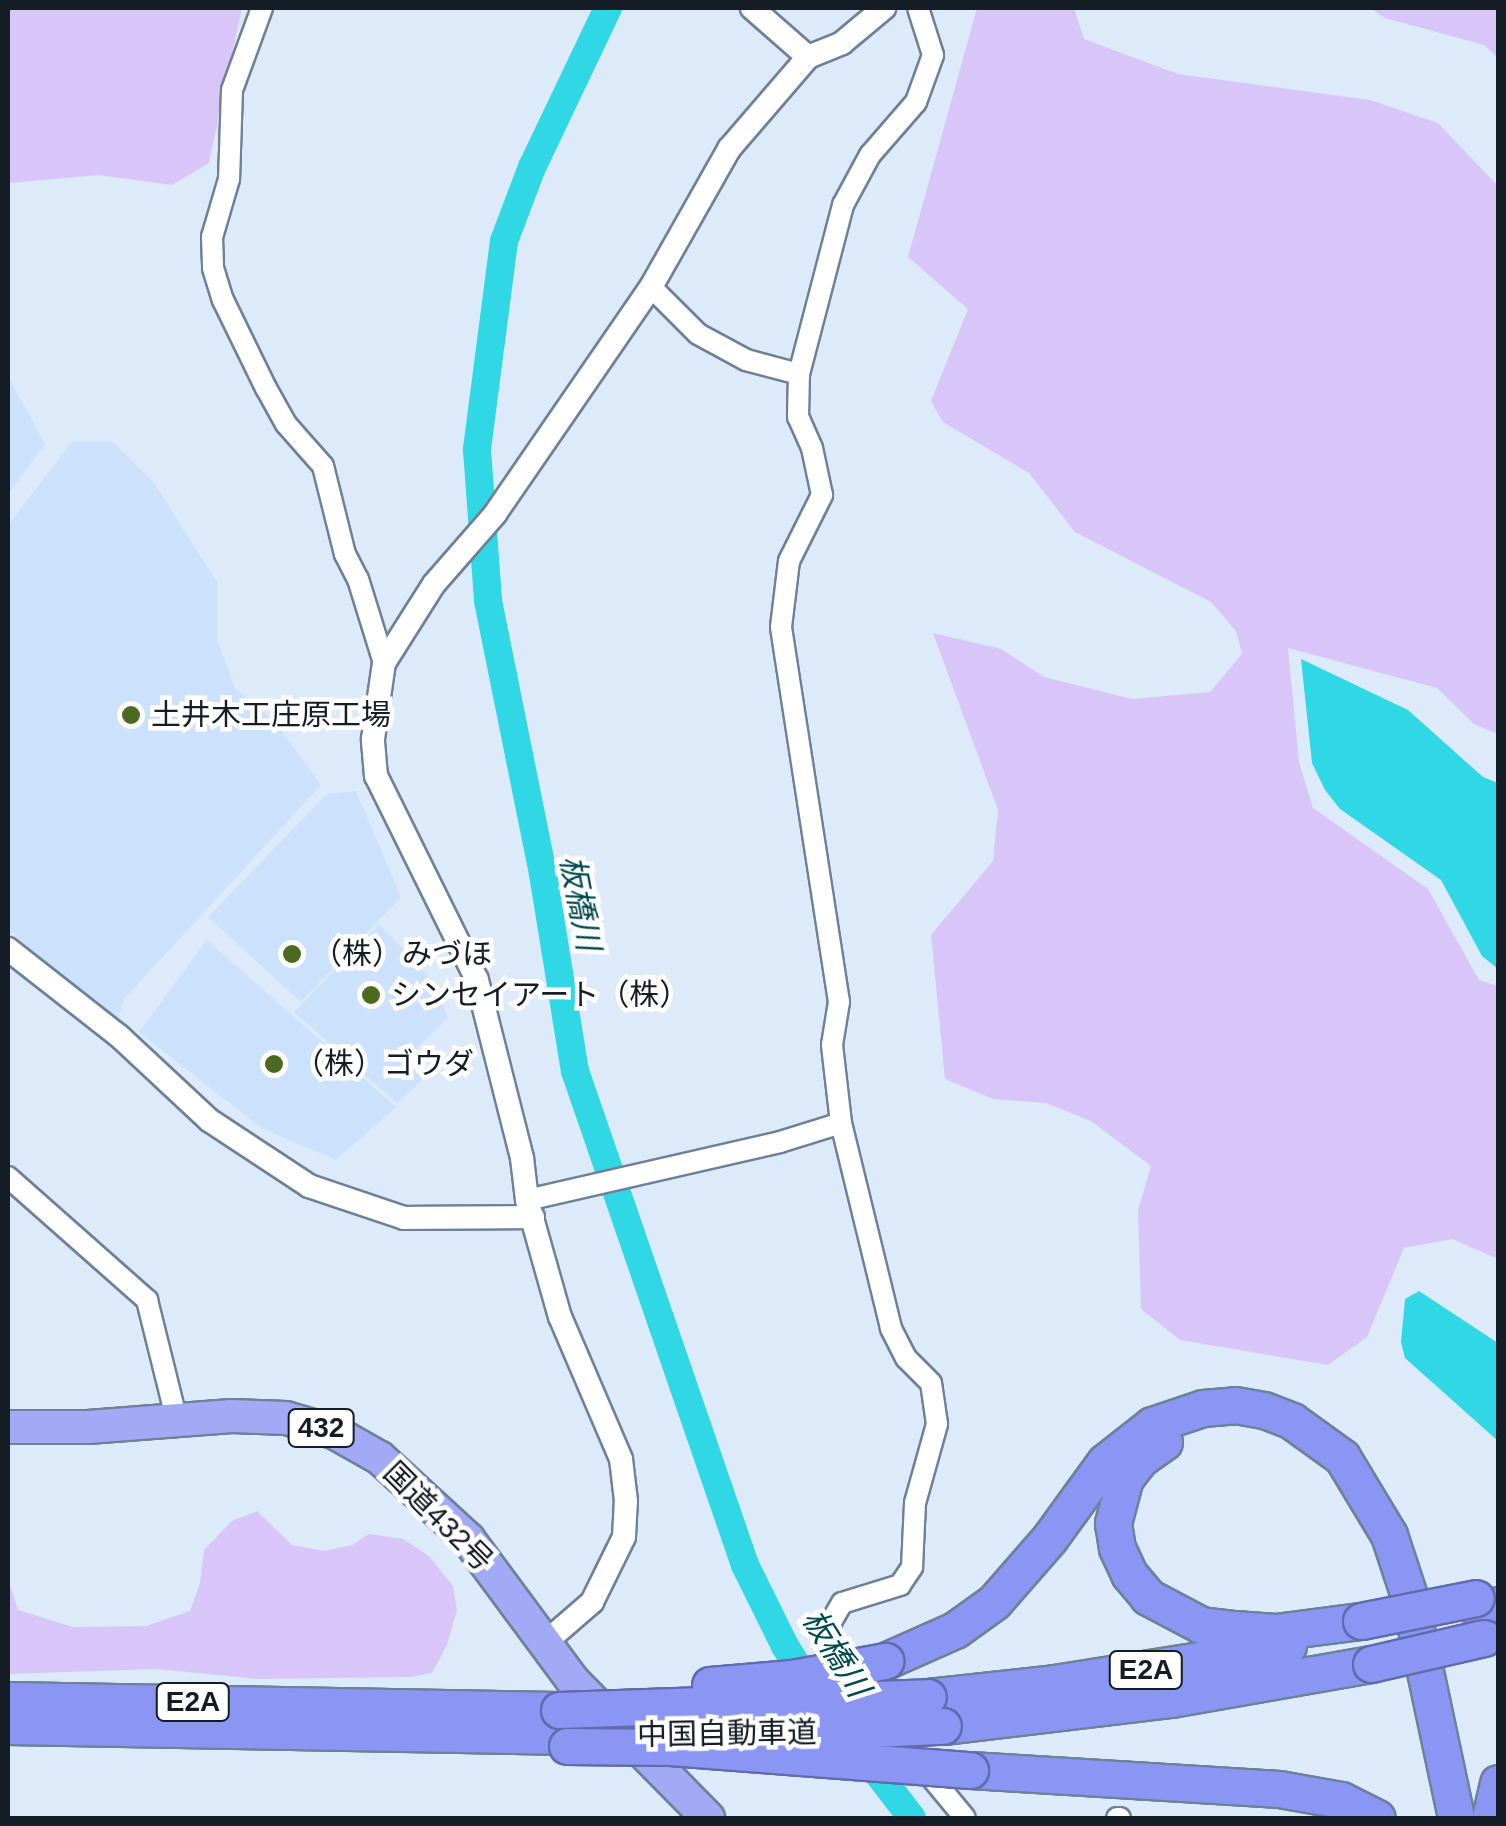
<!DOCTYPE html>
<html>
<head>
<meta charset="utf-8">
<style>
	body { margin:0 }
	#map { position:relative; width:1506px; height:1826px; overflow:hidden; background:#ddeafa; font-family:Arial,"Noto Sans JP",sans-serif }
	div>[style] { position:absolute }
	.built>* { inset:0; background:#cce2fc }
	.green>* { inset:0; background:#d9c6f8 }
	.water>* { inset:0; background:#30d7e4 }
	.river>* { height:28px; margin:-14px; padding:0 14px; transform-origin:14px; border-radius:14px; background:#30d7e4 }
	.roads { filter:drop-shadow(2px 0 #6d8198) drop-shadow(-2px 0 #6d8198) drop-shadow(0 2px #6d8198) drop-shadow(0 -2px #6d8198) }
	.minor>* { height:20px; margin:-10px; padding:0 10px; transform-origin:10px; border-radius:10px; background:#fff }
	.tertiary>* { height:22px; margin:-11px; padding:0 11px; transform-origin:11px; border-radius:11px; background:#fff }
	.trunk>* { height:32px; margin:-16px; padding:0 16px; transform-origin:16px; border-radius:16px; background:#a2aaf6 }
	.motorway>* { height:35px; margin:-17.5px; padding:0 17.5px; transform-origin:17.5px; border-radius:17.5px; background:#8a95f4 }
	.bridges { filter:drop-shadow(2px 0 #616bac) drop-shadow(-2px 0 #616bac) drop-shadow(0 2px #616bac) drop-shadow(0 -2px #616bac) }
	.motorway-bridge>* { height:35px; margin:-17.5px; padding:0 17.5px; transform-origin:17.5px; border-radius:17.5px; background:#8a95f4 }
	.dots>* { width:28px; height:28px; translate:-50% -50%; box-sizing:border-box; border:5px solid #fff; border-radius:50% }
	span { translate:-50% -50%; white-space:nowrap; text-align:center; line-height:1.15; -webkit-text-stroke:9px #fff; paint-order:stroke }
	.shield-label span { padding:2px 8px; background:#fff; border:2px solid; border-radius:8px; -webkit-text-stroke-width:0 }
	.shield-label { font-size:28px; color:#141c25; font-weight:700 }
	.poi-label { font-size:30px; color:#141c25 }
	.left { translate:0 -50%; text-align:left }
	.street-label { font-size:30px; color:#141c25 }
	.water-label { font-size:32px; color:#00494e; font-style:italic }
	.frame { position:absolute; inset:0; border:10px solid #141c25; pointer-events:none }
</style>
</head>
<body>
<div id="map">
	<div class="built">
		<i style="clip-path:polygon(8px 376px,45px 444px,8px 494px)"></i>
		<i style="clip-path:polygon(72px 442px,113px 442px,154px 483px,217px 582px,217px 639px,235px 688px,275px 722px,321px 785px,125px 998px,117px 1021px,8px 930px,8px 525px)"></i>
		<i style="clip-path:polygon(356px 791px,401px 897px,301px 1002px,208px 917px,327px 794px)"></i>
		<i style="clip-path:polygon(379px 924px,434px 982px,448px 1018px,405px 1059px,425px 1077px,397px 1103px,294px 1012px)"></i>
		<i style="clip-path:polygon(207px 940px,396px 1107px,336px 1160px,261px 1128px,139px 1032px)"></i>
	</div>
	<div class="green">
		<i style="clip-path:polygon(8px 8px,242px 8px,209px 163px,172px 185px,98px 175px,11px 183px,8px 180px)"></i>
		<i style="clip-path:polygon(977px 8px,1074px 8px,1084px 39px,1178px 74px,1370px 100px,1438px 123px,1498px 186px,1498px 734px,1474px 724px,1437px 688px,1288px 648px,1299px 762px,1313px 808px,1428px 889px,1479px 980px,1498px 986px,1498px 1259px,1452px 1239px,1404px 1248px,1367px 1337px,1328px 1365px,1180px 1340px,1141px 1309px,1138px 1210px,1151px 1166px,1091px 1121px,1046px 1103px,993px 1099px,945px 1079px,931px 935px,993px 861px,998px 810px,933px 633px,1001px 649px,1044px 677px,1132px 699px,1210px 692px,1242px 654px,1236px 631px,1211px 602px,1075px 532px,1029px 473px,943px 422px,931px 401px,968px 309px,908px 257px)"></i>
		<i style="clip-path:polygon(1370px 8px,1498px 8px,1498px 58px,1484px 45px,1385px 18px)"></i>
		<i style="clip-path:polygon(257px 1511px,292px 1545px,324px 1551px,352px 1545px,369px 1534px,403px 1539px,429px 1556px,453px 1586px,457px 1610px,447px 1645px,432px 1673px,410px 1677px,259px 1679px,157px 1669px,8px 1674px,8px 1579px,18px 1610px,73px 1627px,146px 1626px,190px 1611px,200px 1583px,204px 1550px,232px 1521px)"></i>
	</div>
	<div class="water">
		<i style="clip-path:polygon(1301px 659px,1408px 710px,1483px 777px,1498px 783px,1498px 969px,1482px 956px,1441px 880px,1340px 809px,1325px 790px,1312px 763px)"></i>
		<i style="clip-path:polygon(1419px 1291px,1498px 1343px,1498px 1441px,1405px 1358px,1401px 1342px,1405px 1299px)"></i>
	</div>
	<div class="river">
		<i style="left:608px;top:8px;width:176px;rotate:115.5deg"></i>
		<i style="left:532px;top:167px;width:79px;rotate:110.7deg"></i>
		<i style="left:504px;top:241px;width:211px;rotate:97.4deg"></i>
		<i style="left:477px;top:450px;width:151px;rotate:85.8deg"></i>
		<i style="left:488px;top:601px;width:278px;rotate:78.6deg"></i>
		<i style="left:543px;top:874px;width:200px;rotate:80.8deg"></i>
		<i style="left:575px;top:1071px;width:522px;rotate:71.01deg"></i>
		<i style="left:745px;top:1565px;width:90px;rotate:63.7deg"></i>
		<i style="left:785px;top:1646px;width:54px;rotate:57.8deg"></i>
		<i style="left:862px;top:1753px;width:82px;rotate:52.4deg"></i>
	</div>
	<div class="roads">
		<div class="minor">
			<i style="left:262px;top:8px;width:87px;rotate:110.1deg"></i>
			<i style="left:232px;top:90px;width:89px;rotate:91.9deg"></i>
			<i style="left:229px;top:179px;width:60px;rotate:106.3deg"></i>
			<i style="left:212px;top:237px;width:31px;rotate:88deg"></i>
			<i style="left:213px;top:268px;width:34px;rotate:73deg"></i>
			<i style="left:223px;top:300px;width:98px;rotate:64deg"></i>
			<i style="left:266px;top:388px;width:41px;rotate:60.9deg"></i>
			<i style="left:286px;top:424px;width:56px;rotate:48.6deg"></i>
			<i style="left:323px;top:466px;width:91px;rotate:76deg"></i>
			<i style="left:345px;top:554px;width:28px;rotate:63deg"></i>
			<i style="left:358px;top:579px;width:88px;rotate:72.8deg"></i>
			<i style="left:651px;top:287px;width:66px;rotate:45deg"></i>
			<i style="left:698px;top:334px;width:55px;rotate:28.4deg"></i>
			<i style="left:746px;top:360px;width:55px;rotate:14.8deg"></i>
			<i style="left:8px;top:1177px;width:186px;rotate:41.5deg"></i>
			<i style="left:147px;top:1300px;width:121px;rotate:76.1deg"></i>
			<i style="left:527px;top:1200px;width:260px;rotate:-12.9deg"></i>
			<i style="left:780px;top:1142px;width:64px;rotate:-17.3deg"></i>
			<i style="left:851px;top:1671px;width:37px;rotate:-128deg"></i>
			<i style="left:828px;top:1642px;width:20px;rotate:-81deg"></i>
			<i style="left:831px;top:1622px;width:22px;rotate:-60deg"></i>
			<i style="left:842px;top:1603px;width:61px;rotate:-17.2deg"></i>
			<i style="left:900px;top:1585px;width:22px;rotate:-56deg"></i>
			<i style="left:912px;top:1567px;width:64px;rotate:-87.3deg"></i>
			<i style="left:915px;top:1503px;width:82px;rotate:-74.4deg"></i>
			<i style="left:937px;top:1424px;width:41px;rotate:-98.3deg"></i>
			<i style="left:931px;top:1383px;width:35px;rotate:-135deg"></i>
			<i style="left:906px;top:1358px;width:34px;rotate:-117deg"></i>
			<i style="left:891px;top:1328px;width:211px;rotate:-103.7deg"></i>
			<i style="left:841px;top:1123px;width:79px;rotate:-96.6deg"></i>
			<i style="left:832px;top:1045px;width:44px;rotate:-80.8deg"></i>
			<i style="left:839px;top:1002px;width:379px;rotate:-98.8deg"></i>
			<i style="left:781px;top:627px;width:66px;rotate:-83.1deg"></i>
			<i style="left:789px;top:561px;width:74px;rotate:-63.4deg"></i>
			<i style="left:822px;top:495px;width:48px;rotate:-102deg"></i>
			<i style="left:812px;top:448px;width:34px;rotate:-114deg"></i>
			<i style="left:798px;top:417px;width:43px;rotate:-88.7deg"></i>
			<i style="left:799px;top:374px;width:175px;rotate:-75.4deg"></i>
			<i style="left:843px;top:205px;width:57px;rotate:-61.6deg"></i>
			<i style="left:870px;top:155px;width:70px;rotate:-49deg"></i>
			<i style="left:916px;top:102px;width:50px;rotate:-70.1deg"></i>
			<i style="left:933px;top:55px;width:49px;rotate:-107.7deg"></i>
			<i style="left:922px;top:1766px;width:67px;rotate:50.4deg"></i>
			<i style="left:1117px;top:1818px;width:3px"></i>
		</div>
		<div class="tertiary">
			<i style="left:752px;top:8px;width:74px;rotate:41.2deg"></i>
			<i style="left:8px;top:949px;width:141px;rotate:38.1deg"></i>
			<i style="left:119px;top:1036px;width:123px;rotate:43deg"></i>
			<i style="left:209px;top:1120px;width:120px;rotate:33.4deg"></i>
			<i style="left:309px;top:1186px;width:100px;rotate:18.6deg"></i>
			<i style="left:404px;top:1218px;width:129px;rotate:-0.4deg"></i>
			<i style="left:547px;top:1641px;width:60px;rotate:-40.9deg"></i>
			<i style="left:592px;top:1602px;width:72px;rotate:-63.8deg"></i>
			<i style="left:624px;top:1537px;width:36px;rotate:-87deg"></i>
			<i style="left:626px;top:1501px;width:42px;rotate:-96.8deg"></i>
			<i style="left:621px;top:1459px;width:155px;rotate:-113.2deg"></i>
			<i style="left:560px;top:1317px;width:122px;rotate:-105.8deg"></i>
			<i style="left:527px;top:1200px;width:42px;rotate:-96.8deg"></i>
			<i style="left:522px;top:1158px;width:184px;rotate:-104.2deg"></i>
			<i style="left:477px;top:980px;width:228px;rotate:-116.3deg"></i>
			<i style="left:376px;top:776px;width:37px;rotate:-95deg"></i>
			<i style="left:373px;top:739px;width:77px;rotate:-81.8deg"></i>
			<i style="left:384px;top:663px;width:93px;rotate:-57.7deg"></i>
			<i style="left:434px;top:584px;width:93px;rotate:-48.9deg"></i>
			<i style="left:495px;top:514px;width:275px;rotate:-55.5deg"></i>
			<i style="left:651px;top:287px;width:159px;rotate:-60.5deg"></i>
			<i style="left:729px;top:149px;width:121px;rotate:-49.3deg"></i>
			<i style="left:808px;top:57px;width:37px;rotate:-22deg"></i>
			<i style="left:842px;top:43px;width:55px;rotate:-39.8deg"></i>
		</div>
		<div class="trunk">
			<i style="left:8px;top:1427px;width:80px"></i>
			<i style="left:88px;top:1427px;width:144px;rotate:-4.4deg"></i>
			<i style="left:232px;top:1416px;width:54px;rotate:2.1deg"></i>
			<i style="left:286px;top:1418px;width:50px;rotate:16.3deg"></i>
			<i style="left:334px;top:1432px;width:53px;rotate:29.5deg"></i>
			<i style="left:380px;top:1458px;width:120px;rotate:42.6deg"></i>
			<i style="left:468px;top:1539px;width:178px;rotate:53.5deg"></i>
			<i style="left:574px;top:1682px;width:191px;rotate:45.4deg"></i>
		</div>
		<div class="motorway">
			<i style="left:1164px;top:1442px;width:29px;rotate:145deg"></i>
			<i style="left:1140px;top:1459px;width:24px;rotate:128deg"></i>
			<i style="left:1125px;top:1478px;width:47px;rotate:104.9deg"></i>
			<i style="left:1113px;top:1523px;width:25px;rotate:81deg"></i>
			<i style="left:1117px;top:1548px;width:29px;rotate:65deg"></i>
			<i style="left:1129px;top:1574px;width:30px;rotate:50deg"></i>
			<i style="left:1148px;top:1597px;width:60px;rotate:27.8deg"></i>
			<i style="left:1201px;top:1625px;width:34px;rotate:7deg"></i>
			<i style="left:1235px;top:1629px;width:40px;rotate:4.3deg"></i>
			<i style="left:1275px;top:1632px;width:87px;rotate:-7.3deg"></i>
			<i style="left:1478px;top:1609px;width:20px;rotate:-11deg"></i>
			<i style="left:885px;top:1661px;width:77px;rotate:-23.9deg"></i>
			<i style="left:955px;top:1630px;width:48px;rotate:-35.7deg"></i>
			<i style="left:994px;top:1602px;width:84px;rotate:-48.9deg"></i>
			<i style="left:1049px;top:1539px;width:95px;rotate:-54deg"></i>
			<i style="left:1105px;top:1462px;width:60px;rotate:-38.2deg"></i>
			<i style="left:1152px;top:1425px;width:54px;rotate:-18.4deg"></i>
			<i style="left:1203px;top:1408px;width:32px;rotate:-5deg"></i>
			<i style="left:1235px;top:1405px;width:29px;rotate:10deg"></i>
			<i style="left:1264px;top:1410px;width:30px;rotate:21deg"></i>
			<i style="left:1292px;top:1421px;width:62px;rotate:35.8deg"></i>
			<i style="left:1342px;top:1457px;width:91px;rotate:58.9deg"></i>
			<i style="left:1389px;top:1535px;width:64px;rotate:71.8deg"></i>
			<i style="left:1409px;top:1596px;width:227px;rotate:78deg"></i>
			<i style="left:928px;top:1697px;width:127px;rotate:-6.3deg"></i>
			<i style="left:1054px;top:1683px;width:237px;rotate:-9deg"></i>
			<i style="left:8px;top:1700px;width:551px;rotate:1.04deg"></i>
			<i style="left:8px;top:1726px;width:560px;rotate:1.02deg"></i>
			<i style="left:943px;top:1726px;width:230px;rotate:-6.8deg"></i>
			<i style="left:1171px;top:1699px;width:203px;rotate:-9.9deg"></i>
			<i style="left:970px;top:1770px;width:310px;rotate:3.5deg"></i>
			<i style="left:1279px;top:1789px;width:63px;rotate:10.1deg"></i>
			<i style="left:1341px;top:1800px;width:40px;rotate:26.6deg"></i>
			<i style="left:1490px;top:1818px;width:36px;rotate:-77deg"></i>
		</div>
	</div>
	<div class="bridges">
		<div class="motorway-bridge">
			<i style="left:1361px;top:1621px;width:117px;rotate:-11.3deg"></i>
			<i style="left:1371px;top:1664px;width:116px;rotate:-13deg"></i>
			<i style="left:710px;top:1685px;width:82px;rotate:-4.9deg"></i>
			<i style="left:792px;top:1678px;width:95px;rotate:-10.4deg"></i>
			<i style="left:559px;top:1710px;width:369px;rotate:-2deg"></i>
			<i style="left:764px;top:1734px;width:179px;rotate:-2.6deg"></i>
			<i style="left:567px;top:1746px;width:103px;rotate:0.6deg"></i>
			<i style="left:670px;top:1747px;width:301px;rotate:4.4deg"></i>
		</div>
	</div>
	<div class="dots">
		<i style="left:131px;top:715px;background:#4b6a1f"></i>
		<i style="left:292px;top:954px;background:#4b6a1f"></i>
		<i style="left:371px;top:995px;background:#4b6a1f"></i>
		<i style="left:274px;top:1064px;background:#4b6a1f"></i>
	</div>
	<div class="shield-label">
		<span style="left:321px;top:1428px">432</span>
		<span style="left:1146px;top:1670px">E2A</span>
		<span style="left:193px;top:1702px">E2A</span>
	</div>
	<div class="poi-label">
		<span class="left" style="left:151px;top:715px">土井木工庄原工場</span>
		<span class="left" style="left:312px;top:954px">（株）みづほ</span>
		<span class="left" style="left:391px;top:995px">シンセイアート（株）</span>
		<span class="left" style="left:294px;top:1064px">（株）ゴウダ</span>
	</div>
	<div class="street-label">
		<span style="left:438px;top:1517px;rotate:45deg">国道432号</span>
		<span style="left:727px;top:1734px;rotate:-1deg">中国自動車道</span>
	</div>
	<div class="water-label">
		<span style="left:580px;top:903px;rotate:79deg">板橋川</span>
		<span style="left:836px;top:1653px;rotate:58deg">板橋川</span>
	</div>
	<div class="frame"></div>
</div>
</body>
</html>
